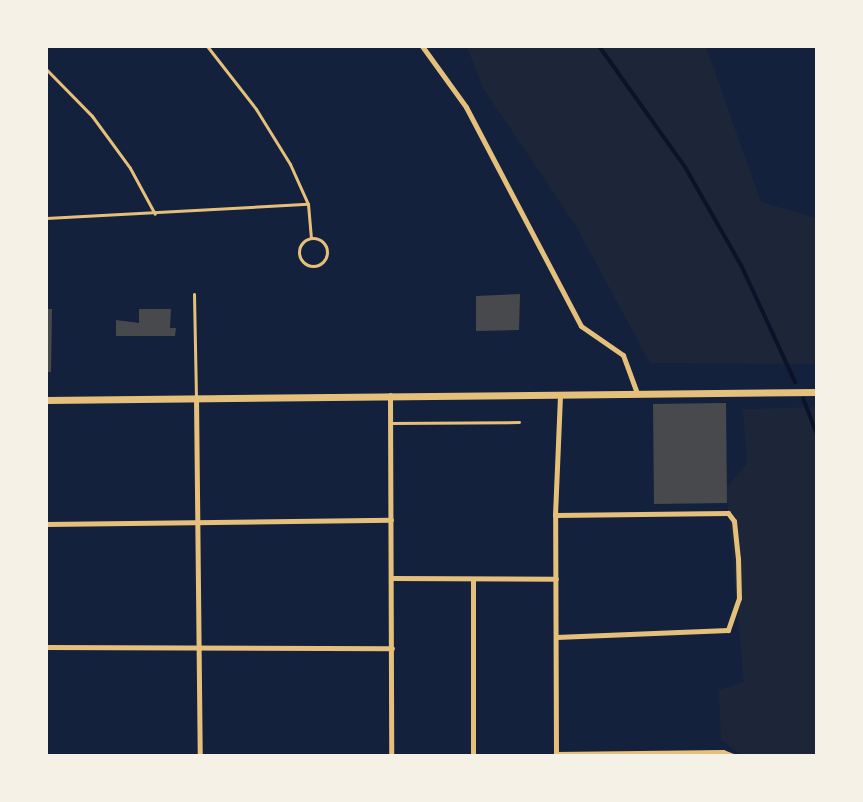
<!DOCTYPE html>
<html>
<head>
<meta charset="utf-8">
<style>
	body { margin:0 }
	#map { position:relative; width:863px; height:802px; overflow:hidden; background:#14213d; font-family:Manrope,sans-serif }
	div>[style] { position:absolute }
	.green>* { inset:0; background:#1d2539 }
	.stream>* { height:4px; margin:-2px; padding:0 2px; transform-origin:2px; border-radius:2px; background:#0b132b }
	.building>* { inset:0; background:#48494c }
	.service>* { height:3px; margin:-1.5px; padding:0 1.5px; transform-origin:1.5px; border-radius:1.5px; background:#e5c07b }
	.service>.ring { margin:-1.5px; padding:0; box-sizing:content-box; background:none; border:3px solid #e5c07b; border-radius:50% }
	.minor>* { height:5px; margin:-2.5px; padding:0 2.5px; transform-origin:2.5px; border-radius:2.5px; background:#e5c07b }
	.tertiary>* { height:7px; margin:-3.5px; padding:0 3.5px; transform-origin:3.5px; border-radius:3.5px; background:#e5c07b }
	span { translate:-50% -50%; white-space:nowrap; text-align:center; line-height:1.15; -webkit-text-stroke:6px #f6f1e7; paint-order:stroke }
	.frame { position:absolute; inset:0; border:48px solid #f6f1e7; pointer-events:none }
</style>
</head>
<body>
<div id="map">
	<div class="green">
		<i style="clip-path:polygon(467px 47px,706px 47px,761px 202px,816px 218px,816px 364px,650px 363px,576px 226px,483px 88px)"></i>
		<i style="clip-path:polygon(816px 407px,816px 755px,742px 755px,721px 740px,719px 690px,744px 682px,726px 487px,747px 464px,743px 409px)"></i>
	</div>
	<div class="stream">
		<i style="left:599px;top:46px;width:148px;rotate:54.6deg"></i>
		<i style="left:685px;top:167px;width:113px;rotate:60.3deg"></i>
		<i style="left:741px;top:265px;width:129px;rotate:65.2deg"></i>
		<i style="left:803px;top:398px;width:36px;rotate:69deg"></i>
	</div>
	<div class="building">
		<i style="clip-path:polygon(520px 294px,519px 330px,476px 331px,476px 296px)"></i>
		<i style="clip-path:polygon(46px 309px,52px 309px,51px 372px,46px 372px)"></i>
		<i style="clip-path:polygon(139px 309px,171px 309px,170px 328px,176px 328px,175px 336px,116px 336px,116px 320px,139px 323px)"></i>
		<i style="clip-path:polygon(726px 403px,727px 503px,654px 504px,653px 404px)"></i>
	</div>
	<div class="service">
		<i style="left:207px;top:46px;width:80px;rotate:52.1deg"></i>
		<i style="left:256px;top:109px;width:65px;rotate:58.3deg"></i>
		<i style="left:290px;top:164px;width:44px;rotate:65.8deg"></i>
		<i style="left:308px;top:204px;width:34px;rotate:85deg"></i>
		<i style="left:46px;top:69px;width:66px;rotate:45.6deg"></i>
		<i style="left:92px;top:116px;width:64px;rotate:53.8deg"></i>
		<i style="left:130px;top:168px;width:52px;rotate:61.5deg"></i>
		<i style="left:46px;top:218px;width:262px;rotate:-3.1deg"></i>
		<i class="ring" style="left:299px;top:238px;width:25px;height:25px"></i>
		<i style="left:194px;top:294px;width:103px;rotate:88.9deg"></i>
		<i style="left:390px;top:423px;width:129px;rotate:-0.4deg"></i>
	</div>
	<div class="minor">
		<i style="left:422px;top:46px;width:75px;rotate:54.2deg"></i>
		<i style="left:466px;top:107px;width:247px;rotate:62.3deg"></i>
		<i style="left:581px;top:326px;width:51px;rotate:34.6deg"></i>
		<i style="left:623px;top:355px;width:40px;rotate:69.8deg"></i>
		<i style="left:390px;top:395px;width:361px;rotate:89.8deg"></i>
		<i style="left:196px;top:397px;width:359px;rotate:89.4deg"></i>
		<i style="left:555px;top:515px;width:173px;rotate:-0.7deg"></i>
		<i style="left:728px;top:513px;width:10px;rotate:53deg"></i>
		<i style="left:734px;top:521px;width:37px;rotate:84deg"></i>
		<i style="left:738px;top:558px;width:40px;rotate:88.6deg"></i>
		<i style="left:739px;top:598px;width:34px;rotate:109deg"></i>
		<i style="left:728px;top:630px;width:172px;rotate:177.7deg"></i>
		<i style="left:46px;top:524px;width:345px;rotate:-0.7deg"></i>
		<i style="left:392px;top:578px;width:164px;rotate:0.3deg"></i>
		<i style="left:46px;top:647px;width:346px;rotate:0.2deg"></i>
		<i style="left:556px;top:754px;width:167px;rotate:-0.7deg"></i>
		<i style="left:723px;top:752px;width:11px;rotate:22deg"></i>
		<i style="left:473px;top:756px;width:177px;rotate:-90deg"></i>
		<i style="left:556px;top:756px;width:241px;rotate:-90.2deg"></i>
		<i style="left:555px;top:515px;width:121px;rotate:-87.6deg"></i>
	</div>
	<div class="tertiary">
		<i style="left:46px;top:400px;width:770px;rotate:-0.6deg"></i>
	</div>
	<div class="frame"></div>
</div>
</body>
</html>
